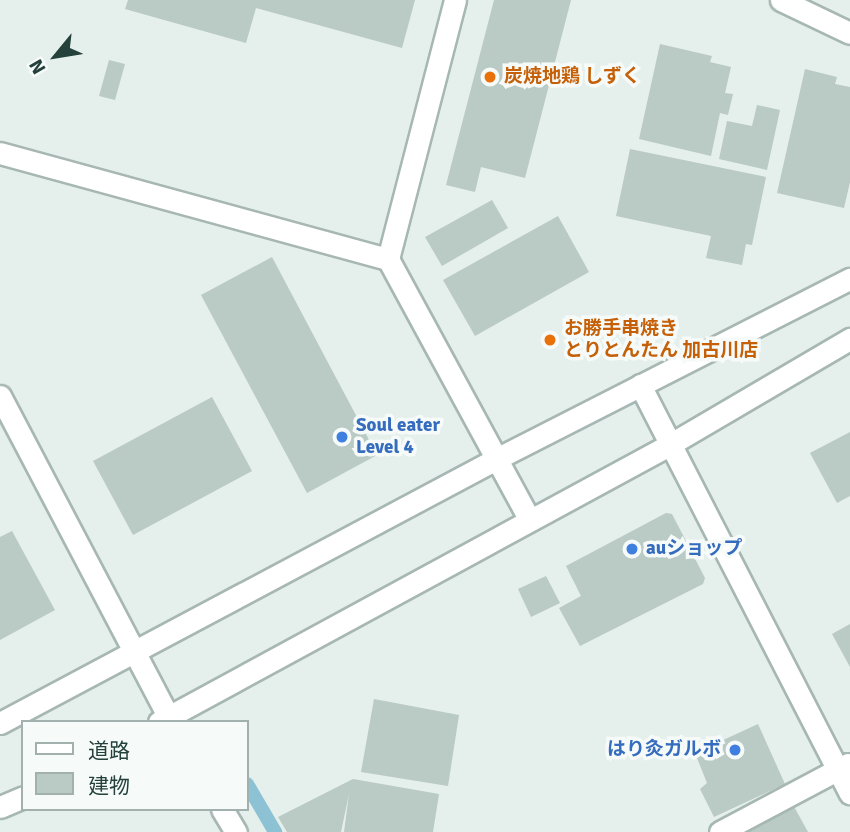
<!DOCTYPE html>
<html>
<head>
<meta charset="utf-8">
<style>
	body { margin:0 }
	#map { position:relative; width:850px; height:832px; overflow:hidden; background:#e5efeb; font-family:Signika,"Noto Sans JP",sans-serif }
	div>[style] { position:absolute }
	.stream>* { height:14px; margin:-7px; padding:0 7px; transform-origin:7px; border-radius:7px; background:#8dc2d4 }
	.building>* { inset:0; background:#bacac5 }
	.roads { filter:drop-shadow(2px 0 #a7b7b3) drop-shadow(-2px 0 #a7b7b3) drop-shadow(0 2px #a7b7b3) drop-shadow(0 -2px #a7b7b3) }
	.street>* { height:21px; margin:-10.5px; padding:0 10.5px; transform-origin:10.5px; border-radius:10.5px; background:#fff }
	.secondary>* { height:21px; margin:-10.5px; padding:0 10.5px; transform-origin:10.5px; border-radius:10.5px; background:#fff }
	.dots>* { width:19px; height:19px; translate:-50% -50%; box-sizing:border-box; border:4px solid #f6fbf9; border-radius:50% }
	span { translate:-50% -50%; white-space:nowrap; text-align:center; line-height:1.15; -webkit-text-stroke:7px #f6fbf9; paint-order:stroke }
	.food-label { font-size:19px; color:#c56008; font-weight:700 }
	.left { translate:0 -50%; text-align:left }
	.shop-label { font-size:19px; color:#366cbe; font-weight:700 }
	.right { translate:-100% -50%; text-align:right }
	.legend { position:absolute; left:21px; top:720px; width:228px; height:91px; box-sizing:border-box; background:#f6fbf9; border:2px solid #a2b1ad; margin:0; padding:9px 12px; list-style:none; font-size:21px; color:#24413c }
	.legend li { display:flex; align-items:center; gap:14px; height:35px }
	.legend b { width:35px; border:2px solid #a2b1ad }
	.north { position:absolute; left:21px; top:21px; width:70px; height:70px; -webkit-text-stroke:5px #f6fbf9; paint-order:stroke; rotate:240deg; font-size:19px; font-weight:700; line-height:28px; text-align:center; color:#24413c }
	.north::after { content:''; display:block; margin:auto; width:24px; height:32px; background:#24413c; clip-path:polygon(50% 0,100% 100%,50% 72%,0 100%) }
</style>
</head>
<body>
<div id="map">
	<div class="stream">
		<i style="left:247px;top:784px;width:56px;rotate:59.7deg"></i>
	</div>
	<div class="building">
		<i style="clip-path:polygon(128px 0,415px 0,402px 48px,256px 8px,246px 43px,125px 9px)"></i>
		<i style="clip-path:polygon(494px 0,571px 0,525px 178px,481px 167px,475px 192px,446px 185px)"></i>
		<i style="clip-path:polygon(660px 44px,712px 56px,710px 62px,731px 67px,725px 93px,733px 94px,728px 115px,720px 113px,711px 156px,639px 139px)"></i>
		<i style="clip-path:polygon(109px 60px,125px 64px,115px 100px,99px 96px)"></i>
		<i style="clip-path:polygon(805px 69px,837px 77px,835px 84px,850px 87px,850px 182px,844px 208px,777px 193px)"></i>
		<i style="clip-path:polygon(757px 105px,780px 110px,767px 170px,719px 159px,727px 121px,752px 126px)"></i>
		<i style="clip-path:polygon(630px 149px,766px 177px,752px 245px,746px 244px,742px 265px,706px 258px,711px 236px,616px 216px)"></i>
		<i style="clip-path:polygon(492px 200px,508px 228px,442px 266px,425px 237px)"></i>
		<i style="clip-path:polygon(558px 216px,589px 272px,475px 336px,443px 280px)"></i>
		<i style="clip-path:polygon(272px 257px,377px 455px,307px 493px,201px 295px)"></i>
		<i style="clip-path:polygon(212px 397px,252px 471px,133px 535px,93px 461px)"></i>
		<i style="clip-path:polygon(850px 432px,850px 496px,837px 503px,810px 453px)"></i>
		<i style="clip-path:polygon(666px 513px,672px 514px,705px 578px,703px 584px,580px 646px,559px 608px,581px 596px,566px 566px)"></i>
		<i style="clip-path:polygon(12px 531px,55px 610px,0 640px,0 537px)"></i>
		<i style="clip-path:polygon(546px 576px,560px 603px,531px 617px,518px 589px)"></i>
		<i style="clip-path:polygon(850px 624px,850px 667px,832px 634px)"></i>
		<i style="clip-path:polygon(374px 699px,459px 715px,448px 786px,361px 772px)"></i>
		<i style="clip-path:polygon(758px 724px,785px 784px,714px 817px,700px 789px,707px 783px,695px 753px)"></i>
		<i style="clip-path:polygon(353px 779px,439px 794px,433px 832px,344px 832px,349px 794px,341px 832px,287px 832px,278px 817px)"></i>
		<i style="clip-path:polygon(792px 803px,808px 832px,743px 832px)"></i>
	</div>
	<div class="roads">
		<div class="street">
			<i style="left:455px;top:0;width:268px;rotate:104.5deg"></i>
			<i style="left:388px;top:259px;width:296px;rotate:61.5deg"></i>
			<i style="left:0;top:153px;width:402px;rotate:15.3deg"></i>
			<i style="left:640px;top:385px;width:459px;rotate:62.8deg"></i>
			<i style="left:0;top:396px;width:368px;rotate:62.3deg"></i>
			<i style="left:159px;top:722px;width:580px;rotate:-28.51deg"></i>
			<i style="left:669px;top:445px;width:210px;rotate:-30.4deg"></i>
			<i style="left:0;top:723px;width:562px;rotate:-28.02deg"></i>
			<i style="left:496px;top:459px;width:397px;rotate:-27deg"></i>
			<i style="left:0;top:807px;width:25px;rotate:-23deg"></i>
			<i style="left:222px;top:809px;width:27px;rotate:59deg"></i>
			<i style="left:720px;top:832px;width:145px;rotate:-28deg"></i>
		</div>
		<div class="secondary">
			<i style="left:781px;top:0;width:76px;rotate:25.6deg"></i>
		</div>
	</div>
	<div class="dots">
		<i style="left:490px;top:77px;background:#e8710a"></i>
		<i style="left:550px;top:340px;background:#e8710a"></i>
		<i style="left:342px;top:437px;background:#3f7fe0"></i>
		<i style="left:632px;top:549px;background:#3f7fe0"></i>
		<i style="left:735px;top:750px;background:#3f7fe0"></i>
	</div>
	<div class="food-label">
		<span class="left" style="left:504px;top:77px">炭焼地鶏 しずく</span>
		<span class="left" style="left:564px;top:340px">お勝手串焼き<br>とりとんたん 加古川店</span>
	</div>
	<div class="shop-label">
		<span class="left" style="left:356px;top:437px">Soul eater<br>Level 4</span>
		<span class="left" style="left:646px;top:549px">auショップ</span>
		<span class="right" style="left:721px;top:750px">はり灸ガルボ</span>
	</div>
	<ul class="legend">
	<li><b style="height:9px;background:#fff"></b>道路</li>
	<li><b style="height:19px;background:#bacac5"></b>建物</li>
	</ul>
	<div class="north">N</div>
</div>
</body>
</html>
